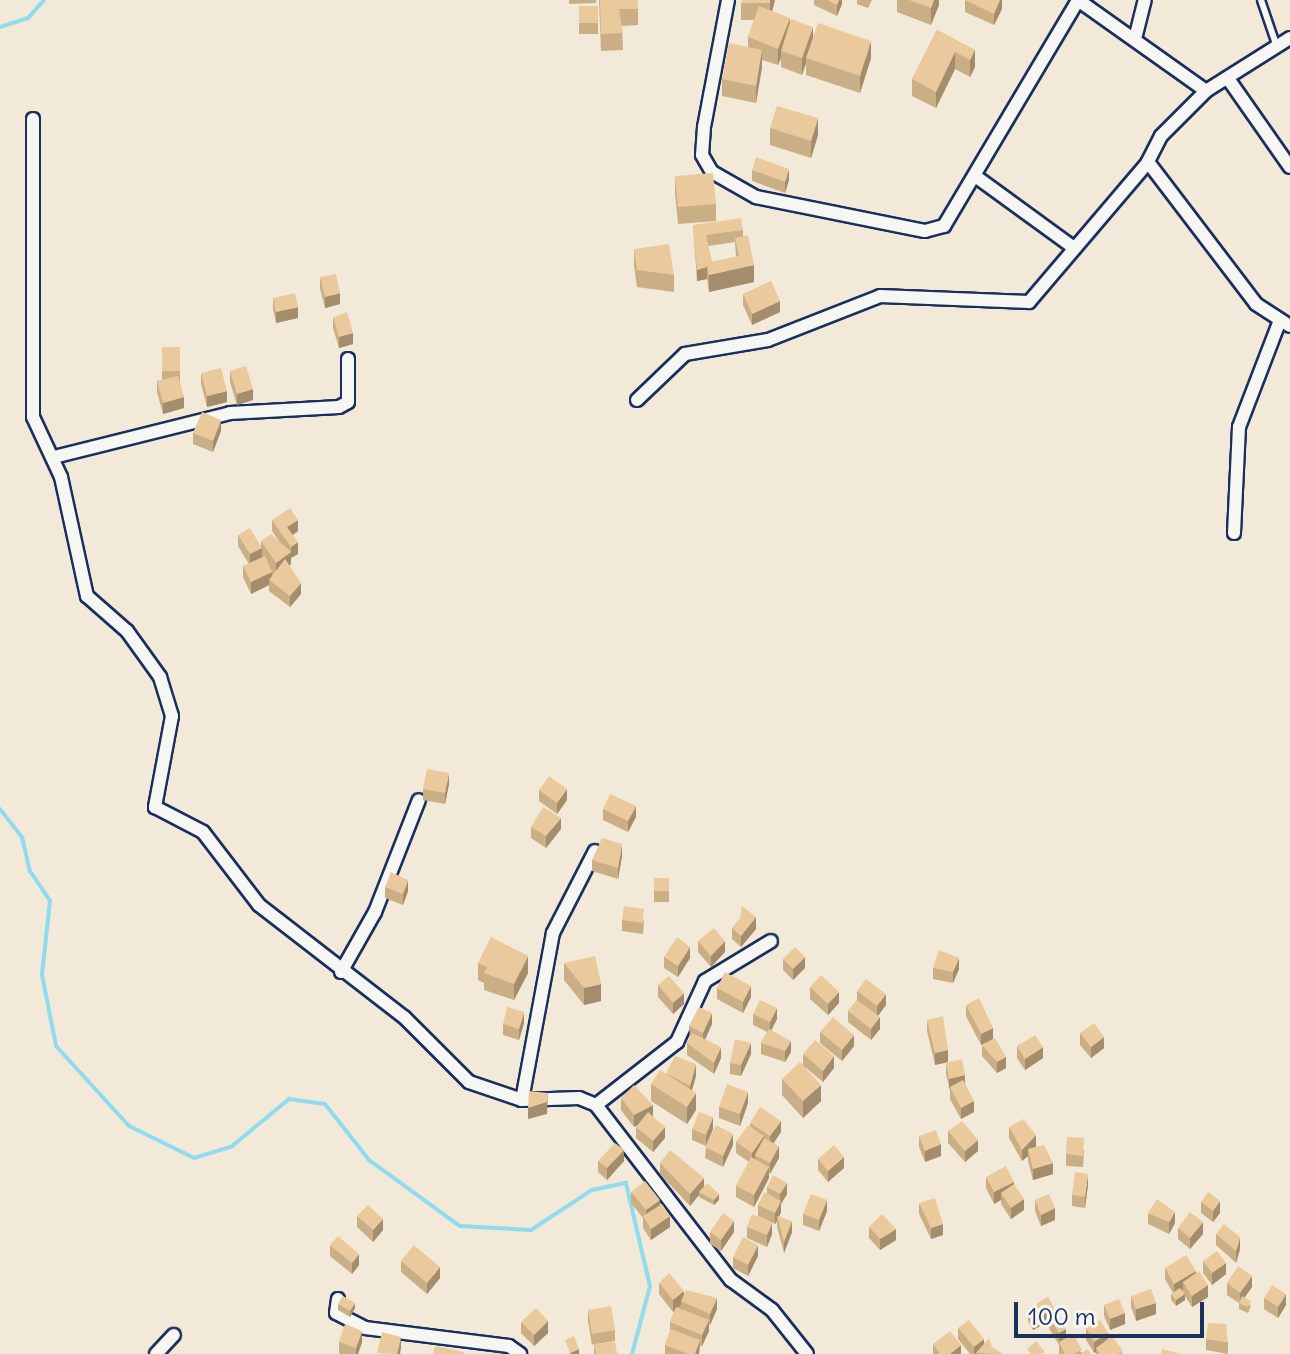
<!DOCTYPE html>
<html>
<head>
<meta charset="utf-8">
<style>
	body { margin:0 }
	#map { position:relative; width:1290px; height:1354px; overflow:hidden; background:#f2e9d8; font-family:Delius,sans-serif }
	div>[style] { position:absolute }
	.stream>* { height:4px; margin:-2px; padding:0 2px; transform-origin:2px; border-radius:2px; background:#8fdbef }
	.roads { filter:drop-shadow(2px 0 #1b2f5e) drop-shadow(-2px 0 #1b2f5e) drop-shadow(0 2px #1b2f5e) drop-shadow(0 -2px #1b2f5e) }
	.lane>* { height:6px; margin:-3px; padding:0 3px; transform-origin:3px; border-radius:3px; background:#f6f6f2 }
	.street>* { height:12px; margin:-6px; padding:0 6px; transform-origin:6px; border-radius:6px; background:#f6f6f2 }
	.wall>* { inset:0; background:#c9ae86 }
	.shaded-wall>* { inset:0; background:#a48d6d }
	.building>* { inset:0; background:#eaca9c }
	span { translate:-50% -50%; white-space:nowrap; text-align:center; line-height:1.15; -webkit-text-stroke:6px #f6f6f2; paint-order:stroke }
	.scale { position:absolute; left:1014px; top:1302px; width:190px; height:36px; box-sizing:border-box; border:4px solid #1b2f5e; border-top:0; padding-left:10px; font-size:24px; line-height:28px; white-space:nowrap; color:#1b2f5e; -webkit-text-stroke:6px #f6f6f2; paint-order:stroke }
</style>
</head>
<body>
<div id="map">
	<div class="stream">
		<i style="left:0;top:27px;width:29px;rotate:-18deg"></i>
		<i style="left:28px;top:18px;width:24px;rotate:-48deg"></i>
		<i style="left:0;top:809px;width:36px;rotate:52deg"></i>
		<i style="left:22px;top:837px;width:35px;rotate:77deg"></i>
		<i style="left:30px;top:871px;width:36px;rotate:56deg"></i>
		<i style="left:50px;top:901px;width:74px;rotate:96.2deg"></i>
		<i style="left:42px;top:975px;width:72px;rotate:78.8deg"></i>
		<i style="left:56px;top:1046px;width:108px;rotate:47.6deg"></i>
		<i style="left:129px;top:1126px;width:72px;rotate:26.2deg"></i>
		<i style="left:194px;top:1158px;width:39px;rotate:-17deg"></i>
		<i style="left:231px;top:1147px;width:75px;rotate:-39.6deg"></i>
		<i style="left:289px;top:1099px;width:36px;rotate:8deg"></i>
		<i style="left:325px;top:1104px;width:71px;rotate:51.8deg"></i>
		<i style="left:369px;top:1160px;width:112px;rotate:36deg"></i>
		<i style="left:460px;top:1226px;width:71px;rotate:3.2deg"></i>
		<i style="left:531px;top:1230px;width:73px;rotate:-33.3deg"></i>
		<i style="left:592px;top:1190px;width:35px;rotate:-12deg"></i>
		<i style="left:626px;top:1183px;width:106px;rotate:76.9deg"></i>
		<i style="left:650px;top:1286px;width:70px;rotate:104.8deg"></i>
	</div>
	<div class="roads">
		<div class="lane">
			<i style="left:1261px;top:0;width:50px;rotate:71.2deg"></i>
		</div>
		<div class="street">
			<i style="left:728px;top:0;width:129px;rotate:100.7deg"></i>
			<i style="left:704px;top:127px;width:28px;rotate:94deg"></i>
			<i style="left:702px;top:155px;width:20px;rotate:60deg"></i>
			<i style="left:712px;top:172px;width:51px;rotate:29.6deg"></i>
			<i style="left:756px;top:197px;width:172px;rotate:11.4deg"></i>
			<i style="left:925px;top:231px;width:20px;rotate:-15deg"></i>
			<i style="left:944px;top:226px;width:263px;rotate:-59.3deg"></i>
			<i style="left:1078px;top:0;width:157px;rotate:35.4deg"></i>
			<i style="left:1136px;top:35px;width:36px;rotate:-76deg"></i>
			<i style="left:1290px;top:38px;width:99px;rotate:147.8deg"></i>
			<i style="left:1206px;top:91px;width:64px;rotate:135deg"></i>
			<i style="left:1161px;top:136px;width:29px;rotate:117deg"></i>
			<i style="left:1148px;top:162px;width:178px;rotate:52.7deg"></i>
			<i style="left:1256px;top:304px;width:40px;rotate:32.9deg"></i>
			<i style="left:1229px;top:80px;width:106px;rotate:55deg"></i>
			<i style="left:33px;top:119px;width:298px;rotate:90deg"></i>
			<i style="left:33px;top:417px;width:66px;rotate:65deg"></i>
			<i style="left:61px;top:477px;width:122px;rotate:77.7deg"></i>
			<i style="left:87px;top:596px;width:53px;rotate:41.2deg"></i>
			<i style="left:127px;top:631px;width:57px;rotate:54.3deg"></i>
			<i style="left:160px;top:677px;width:41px;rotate:72.9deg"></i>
			<i style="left:172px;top:716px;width:93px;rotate:100.6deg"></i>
			<i style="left:155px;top:807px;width:54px;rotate:27.5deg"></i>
			<i style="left:203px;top:832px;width:92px;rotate:52.5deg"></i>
			<i style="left:259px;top:905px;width:183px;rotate:37.7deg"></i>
			<i style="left:404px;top:1017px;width:92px;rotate:45deg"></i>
			<i style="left:469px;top:1082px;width:56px;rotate:18.8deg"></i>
			<i style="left:522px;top:1100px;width:57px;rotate:-2deg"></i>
			<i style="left:579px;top:1098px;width:18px;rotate:22deg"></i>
			<i style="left:596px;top:1105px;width:221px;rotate:52.4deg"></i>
			<i style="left:731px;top:1280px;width:51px;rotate:36.2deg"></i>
			<i style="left:772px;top:1310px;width:56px;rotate:51.5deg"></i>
			<i style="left:975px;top:176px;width:122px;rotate:36deg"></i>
			<i style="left:637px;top:400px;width:66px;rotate:-43.8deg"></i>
			<i style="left:685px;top:354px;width:84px;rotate:-9.6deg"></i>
			<i style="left:768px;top:340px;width:120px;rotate:-21.4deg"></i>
			<i style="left:880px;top:296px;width:149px;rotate:2.3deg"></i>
			<i style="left:1029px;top:302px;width:184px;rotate:-49.6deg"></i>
			<i style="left:54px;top:457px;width:181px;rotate:-14deg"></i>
			<i style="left:230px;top:413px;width:109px;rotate:-3.2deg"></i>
			<i style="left:339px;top:407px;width:10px;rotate:-29deg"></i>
			<i style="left:348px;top:402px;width:43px;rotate:-90deg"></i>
			<i style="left:1234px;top:533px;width:106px;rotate:-87.3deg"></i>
			<i style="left:1239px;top:427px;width:111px;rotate:-69deg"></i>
			<i style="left:341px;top:972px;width:69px;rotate:-60.5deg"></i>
			<i style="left:375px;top:912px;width:120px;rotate:-68.6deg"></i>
			<i style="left:522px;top:1100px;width:170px;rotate:-79.5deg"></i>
			<i style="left:553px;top:933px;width:92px;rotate:-62.9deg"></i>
			<i style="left:596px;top:1105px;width:103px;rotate:-37.9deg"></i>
			<i style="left:677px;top:1042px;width:67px;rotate:-65.3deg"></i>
			<i style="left:705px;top:981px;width:77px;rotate:-31.2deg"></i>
			<i style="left:338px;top:1299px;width:14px;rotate:98deg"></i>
			<i style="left:336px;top:1313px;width:33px;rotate:27deg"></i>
			<i style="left:365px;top:1328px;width:145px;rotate:7.1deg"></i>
			<i style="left:509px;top:1346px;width:14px;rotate:36deg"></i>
			<i style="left:156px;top:1354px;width:26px;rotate:-47deg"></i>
		</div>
	</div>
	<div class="wall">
		<i style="clip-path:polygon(569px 0,596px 0,596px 3px,569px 4px)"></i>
		<i style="clip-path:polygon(599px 0,638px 0,638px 25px,622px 26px,623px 50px,601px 51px)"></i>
		<i style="clip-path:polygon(775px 0,772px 11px,790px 25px,813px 39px,871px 58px,860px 93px,806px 75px,806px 63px,802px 75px,781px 67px,781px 58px,778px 65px,762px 60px,762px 67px,756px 103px,722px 96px,722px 79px,748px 47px,748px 37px,754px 20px,741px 20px,741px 3px)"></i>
		<i style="clip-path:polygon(814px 0,842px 0,842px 4px,837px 16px,814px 5px)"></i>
		<i style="clip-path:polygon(857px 0,872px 0,868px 8px,857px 4px)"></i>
		<i style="clip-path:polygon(897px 0,939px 0,939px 5px,931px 25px,897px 12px)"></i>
		<i style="clip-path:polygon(965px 0,1002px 0,1002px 9px,994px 25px,965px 12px)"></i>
		<i style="clip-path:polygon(579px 6px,598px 6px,598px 34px,579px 34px)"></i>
		<i style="clip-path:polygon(937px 30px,975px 50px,975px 67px,970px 77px,955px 69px,936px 108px,912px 96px,912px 79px)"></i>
		<i style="clip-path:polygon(770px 128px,818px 135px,811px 158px,770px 145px)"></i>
		<i style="clip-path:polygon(752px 170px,789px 180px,785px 193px,752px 181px)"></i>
		<i style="clip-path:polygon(675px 176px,716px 204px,716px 221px,678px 224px,675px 193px)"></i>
		<i style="clip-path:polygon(evenodd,693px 225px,743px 230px,743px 236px,754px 282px,709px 292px,707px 279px,697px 281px,693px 225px,735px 242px,736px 257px,712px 262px,708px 246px,735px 242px)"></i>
		<i style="clip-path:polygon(634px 249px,674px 275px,674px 292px,637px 287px,634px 266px)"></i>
		<i style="clip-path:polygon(320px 277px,340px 304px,325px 308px,320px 288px)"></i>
		<i style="clip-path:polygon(743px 294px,780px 312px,752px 325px,743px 305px)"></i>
		<i style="clip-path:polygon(273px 298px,298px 318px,276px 323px,273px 309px)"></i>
		<i style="clip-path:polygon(333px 317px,353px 344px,339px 348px,333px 328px)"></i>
		<i style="clip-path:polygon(162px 347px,180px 347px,180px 382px,184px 408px,163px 414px,157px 392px,157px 381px,162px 380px)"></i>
		<i style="clip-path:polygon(230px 371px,253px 400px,237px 405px,230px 382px)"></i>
		<i style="clip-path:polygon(201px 373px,227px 402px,207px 407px,201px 384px)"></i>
		<i style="clip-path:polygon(221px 431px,213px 452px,193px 444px,193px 433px)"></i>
		<i style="clip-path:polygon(272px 520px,298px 531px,293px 535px,298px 554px,291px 558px,291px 564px,289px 565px,301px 594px,290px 607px,269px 591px,269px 585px,251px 594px,243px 577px,243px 566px,249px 564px,238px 546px,238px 535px,261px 546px,261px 541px,279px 541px,272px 531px)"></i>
		<i style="clip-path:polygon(449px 784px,445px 804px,423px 800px,423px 789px)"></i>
		<i style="clip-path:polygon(539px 790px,567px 800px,557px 814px,539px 801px)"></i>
		<i style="clip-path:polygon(603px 809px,636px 817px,628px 832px,603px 820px)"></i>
		<i style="clip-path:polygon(531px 827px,561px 829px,546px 848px,531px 838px)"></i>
		<i style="clip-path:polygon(622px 856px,618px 879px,592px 871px,592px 860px)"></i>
		<i style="clip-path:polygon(654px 878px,669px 878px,669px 902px,654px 902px)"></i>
		<i style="clip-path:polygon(385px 887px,408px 891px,403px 905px,385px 898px)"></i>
		<i style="clip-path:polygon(622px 920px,644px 920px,643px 934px,622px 931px)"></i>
		<i style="clip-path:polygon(732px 928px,756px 929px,741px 947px,732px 939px)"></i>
		<i style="clip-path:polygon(698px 941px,725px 952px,711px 967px,698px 952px)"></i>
		<i style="clip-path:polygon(664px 957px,690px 958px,678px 977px,664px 968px)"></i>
		<i style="clip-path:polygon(783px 959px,805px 968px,793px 980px,783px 970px)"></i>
		<i style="clip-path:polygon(478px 963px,528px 973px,514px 1000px,484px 990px,484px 983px,478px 980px)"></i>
		<i style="clip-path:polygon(564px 963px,601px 1001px,584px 1005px,564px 980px)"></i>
		<i style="clip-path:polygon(933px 968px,959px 969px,953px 983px,933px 979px)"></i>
		<i style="clip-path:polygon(658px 985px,684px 1004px,673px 1014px,658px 997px)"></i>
		<i style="clip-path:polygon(810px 987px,839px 1003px,828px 1015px,810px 999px)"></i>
		<i style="clip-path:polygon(717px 988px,751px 997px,743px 1013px,717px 999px)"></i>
		<i style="clip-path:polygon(857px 991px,886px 1005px,878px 1016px,880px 1029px,871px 1040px,848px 1022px,848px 1011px,857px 1000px)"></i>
		<i style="clip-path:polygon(966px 1005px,993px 1039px,1006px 1068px,997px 1073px,982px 1056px,982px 1045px,989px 1041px,981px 1045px,966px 1016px)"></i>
		<i style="clip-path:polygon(753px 1014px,777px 1019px,771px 1030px,791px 1052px,785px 1062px,761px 1054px,761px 1043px,767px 1032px,753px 1025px)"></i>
		<i style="clip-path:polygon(927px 1020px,948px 1062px,935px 1065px,927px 1031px)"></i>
		<i style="clip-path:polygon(524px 1023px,519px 1040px,503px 1035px,503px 1024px)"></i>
		<i style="clip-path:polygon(712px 1024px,705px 1039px,721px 1058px,714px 1074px,687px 1055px,687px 1043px,690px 1038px,689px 1026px)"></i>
		<i style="clip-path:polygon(820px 1032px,854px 1046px,842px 1061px,820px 1043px)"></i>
		<i style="clip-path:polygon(1080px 1033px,1104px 1048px,1091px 1058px,1080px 1045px)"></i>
		<i style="clip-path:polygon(1017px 1046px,1043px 1058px,1025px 1070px,1017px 1058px)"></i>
		<i style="clip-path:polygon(751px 1054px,741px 1076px,730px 1074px,730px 1063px)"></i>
		<i style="clip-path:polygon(803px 1054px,834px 1068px,823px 1082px,805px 1067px,821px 1101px,803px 1118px,782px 1095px,782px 1079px,803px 1065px)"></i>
		<i style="clip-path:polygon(946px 1063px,965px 1083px,974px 1112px,961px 1119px,950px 1099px,950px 1090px,946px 1074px)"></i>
		<i style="clip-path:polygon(666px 1074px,696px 1076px,692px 1090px,696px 1110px,687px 1124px,651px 1101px,651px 1084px)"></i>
		<i style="clip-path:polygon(621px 1098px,653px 1116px,665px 1138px,653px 1152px,636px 1138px,636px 1127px,638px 1125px,634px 1127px,621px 1110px)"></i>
		<i style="clip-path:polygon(748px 1103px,740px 1126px,719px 1118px,719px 1107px)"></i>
		<i style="clip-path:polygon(750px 1123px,781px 1132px,774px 1143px,779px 1158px,769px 1174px,769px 1178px,754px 1207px,736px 1197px,736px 1186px,749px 1162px,736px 1153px,736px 1142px,750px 1127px)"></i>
		<i style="clip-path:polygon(1009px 1127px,1036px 1147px,1053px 1174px,1033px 1180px,1028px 1161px,1028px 1156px,1022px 1161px,1009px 1138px)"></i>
		<i style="clip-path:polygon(692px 1129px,713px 1129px,706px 1145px,733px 1145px,723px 1167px,705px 1158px,706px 1146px,692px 1140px)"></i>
		<i style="clip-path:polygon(948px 1131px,978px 1151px,965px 1162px,948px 1143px)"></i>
		<i style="clip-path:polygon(919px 1136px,941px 1156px,925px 1162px,919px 1147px)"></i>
		<i style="clip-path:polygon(1084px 1150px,1083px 1167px,1066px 1166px,1066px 1154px)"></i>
		<i style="clip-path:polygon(818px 1159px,844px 1168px,828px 1182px,818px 1170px)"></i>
		<i style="clip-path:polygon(598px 1161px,624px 1161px,607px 1180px,598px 1172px)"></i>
		<i style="clip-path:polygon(660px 1163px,704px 1186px,719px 1200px,714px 1205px,699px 1197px,699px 1195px,690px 1206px,660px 1174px)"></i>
		<i style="clip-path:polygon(986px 1177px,1014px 1184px,1024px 1210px,1011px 1219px,1001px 1204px,1001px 1200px,994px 1204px,986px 1188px)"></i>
		<i style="clip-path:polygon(1088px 1185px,1085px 1208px,1072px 1206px,1072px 1195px)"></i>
		<i style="clip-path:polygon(767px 1187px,787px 1194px,781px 1204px,781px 1212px,779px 1216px,792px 1232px,784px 1253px,777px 1227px,777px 1221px,775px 1224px,758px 1216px,758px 1205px,767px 1194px)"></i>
		<i style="clip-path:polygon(631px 1192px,660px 1205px,670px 1227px,651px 1240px,643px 1228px,643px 1218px,631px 1203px)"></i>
		<i style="clip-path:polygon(1035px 1200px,1055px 1220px,1041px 1226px,1035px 1211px)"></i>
		<i style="clip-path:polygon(1201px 1202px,1220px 1213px,1213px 1222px,1201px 1213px)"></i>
		<i style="clip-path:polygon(919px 1203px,943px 1235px,931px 1239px,919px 1214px)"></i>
		<i style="clip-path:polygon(827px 1211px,819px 1231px,803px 1225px,803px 1214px)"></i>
		<i style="clip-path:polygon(1148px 1213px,1175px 1223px,1169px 1234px,1148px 1224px)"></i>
		<i style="clip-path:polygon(357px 1216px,383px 1230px,373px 1242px,357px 1227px)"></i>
		<i style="clip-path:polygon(747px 1227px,772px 1234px,767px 1247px,747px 1238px)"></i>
		<i style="clip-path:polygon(869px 1227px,896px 1240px,880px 1250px,869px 1238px)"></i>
		<i style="clip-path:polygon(1178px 1228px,1203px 1234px,1190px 1249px,1178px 1239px)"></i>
		<i style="clip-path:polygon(710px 1232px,734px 1232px,721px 1251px,710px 1244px)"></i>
		<i style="clip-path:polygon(1216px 1234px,1240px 1249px,1236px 1263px,1216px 1245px)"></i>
		<i style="clip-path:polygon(330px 1245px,359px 1265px,352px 1274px,330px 1256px)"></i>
		<i style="clip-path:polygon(758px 1256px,748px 1276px,733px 1268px,733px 1257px)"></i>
		<i style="clip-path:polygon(401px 1261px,440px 1278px,427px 1294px,401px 1272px)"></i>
		<i style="clip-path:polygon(1203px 1261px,1226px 1274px,1212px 1285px,1203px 1273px)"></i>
		<i style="clip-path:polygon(1165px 1268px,1196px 1273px,1208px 1297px,1192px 1307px,1185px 1296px,1185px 1300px,1176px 1306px,1171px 1300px,1171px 1294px,1173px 1293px,1165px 1279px)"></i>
		<i style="clip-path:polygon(659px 1283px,717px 1309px,710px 1325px,709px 1324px,709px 1331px,702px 1346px,700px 1346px,699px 1354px,665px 1354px,665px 1345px,670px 1331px,670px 1322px,675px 1310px,673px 1312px,659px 1294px)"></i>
		<i style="clip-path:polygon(1227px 1283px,1252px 1287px,1244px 1298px,1251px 1306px,1248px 1313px,1239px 1309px,1239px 1303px,1227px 1295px)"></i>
		<i style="clip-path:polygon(1131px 1296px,1156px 1314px,1136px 1321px,1131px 1307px)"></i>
		<i style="clip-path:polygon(1048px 1297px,1066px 1338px,1082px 1353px,1091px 1354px,1059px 1354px,1059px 1345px,1046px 1323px,1033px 1330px,1028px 1321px,1028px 1309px)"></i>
		<i style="clip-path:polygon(1264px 1298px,1286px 1305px,1278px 1318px,1264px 1309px)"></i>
		<i style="clip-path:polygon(338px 1304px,355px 1308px,350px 1317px,338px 1310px)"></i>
		<i style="clip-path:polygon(1104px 1305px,1125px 1324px,1110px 1330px,1104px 1316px)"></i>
		<i style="clip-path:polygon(588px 1310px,615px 1330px,615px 1341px,596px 1344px,617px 1354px,594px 1354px,594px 1344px,592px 1345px,588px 1321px)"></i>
		<i style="clip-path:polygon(521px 1322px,548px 1333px,534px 1346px,521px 1333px)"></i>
		<i style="clip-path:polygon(958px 1328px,992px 1347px,1002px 1354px,970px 1354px,958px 1339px)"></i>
		<i style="clip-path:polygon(1086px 1328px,1108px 1339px,1123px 1354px,1096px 1354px,1096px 1352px,1094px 1353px,1086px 1340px)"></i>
		<i style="clip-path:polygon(1206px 1339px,1228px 1342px,1228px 1354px,1206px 1350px)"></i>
		<i style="clip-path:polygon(339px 1342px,362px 1342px,358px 1354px,341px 1354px,339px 1353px)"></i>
		<i style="clip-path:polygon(933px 1344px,961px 1354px,933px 1354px)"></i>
	</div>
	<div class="shaded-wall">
		<i style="clip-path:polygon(770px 0,775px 0,770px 20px)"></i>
		<i style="clip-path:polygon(839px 0,842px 0,842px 4px,837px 16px,837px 5px)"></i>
		<i style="clip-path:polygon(934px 0,939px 0,939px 5px,931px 25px,931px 8px)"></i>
		<i style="clip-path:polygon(1000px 0,1002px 0,1002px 9px,994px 25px,994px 14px)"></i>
		<i style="clip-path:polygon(790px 18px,790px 35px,781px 51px,781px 58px,778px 65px,778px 49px)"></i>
		<i style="clip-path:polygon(813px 27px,813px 44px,806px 58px,806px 63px,802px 75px,802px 58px)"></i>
		<i style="clip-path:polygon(871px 41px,871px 58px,860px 93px,860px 76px)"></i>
		<i style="clip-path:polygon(762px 50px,762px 67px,756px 103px,756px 86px)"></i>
		<i style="clip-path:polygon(975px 50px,975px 67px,970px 77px,970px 60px)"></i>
		<i style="clip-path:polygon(955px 52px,955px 69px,936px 108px,936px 92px)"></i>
		<i style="clip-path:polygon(818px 118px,818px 135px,811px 158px,811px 141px)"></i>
		<i style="clip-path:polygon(789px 169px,789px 180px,785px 193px,785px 182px)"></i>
		<i style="clip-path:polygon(754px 265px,754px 282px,709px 292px,709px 275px)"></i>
		<i style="clip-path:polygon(707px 267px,707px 279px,697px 281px,697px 270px)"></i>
		<i style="clip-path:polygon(340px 293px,340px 304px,325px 308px,325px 297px)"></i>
		<i style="clip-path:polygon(780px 301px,780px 312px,752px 325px,752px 314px)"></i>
		<i style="clip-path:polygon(298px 307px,298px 318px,276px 323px,276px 312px)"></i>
		<i style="clip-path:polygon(353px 333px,353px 344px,339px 348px,339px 337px)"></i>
		<i style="clip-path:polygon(253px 389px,253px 400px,237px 405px,237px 394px)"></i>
		<i style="clip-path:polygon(227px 391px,227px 402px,207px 407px,207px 396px)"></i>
		<i style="clip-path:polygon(184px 397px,184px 408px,163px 414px,163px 403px)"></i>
		<i style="clip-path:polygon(221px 420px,221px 431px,213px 452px,213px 441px)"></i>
		<i style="clip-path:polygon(298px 520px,298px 531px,287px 539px,287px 527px)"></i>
		<i style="clip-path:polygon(298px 542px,298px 554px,291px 558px,291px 564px,276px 574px,276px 563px,291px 552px,291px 547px)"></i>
		<i style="clip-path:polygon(262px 548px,262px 559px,250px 566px,250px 554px)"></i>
		<i style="clip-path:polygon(272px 572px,272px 582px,269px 580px,269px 585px,251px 594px,251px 582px)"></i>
		<i style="clip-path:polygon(301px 583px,301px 594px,290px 607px,290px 596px)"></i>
		<i style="clip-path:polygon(449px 773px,449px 784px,445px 804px,445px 793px)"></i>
		<i style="clip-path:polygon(567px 789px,567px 800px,557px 814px,557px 803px)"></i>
		<i style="clip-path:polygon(636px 806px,636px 817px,628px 832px,628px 821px)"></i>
		<i style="clip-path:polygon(561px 818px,561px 829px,546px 848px,546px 836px)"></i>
		<i style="clip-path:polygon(622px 844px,622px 856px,618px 879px,618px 868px)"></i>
		<i style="clip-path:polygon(408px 880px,408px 891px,403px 905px,403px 894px)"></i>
		<i style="clip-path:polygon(756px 917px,756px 929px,741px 947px,741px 936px)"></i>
		<i style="clip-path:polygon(725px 941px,725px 952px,711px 967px,711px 956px)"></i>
		<i style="clip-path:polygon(690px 947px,690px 958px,678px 977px,678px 966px)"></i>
		<i style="clip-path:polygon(528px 956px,528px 973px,514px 1000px,514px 984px)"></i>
		<i style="clip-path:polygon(805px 957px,805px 968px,793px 980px,793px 969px)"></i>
		<i style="clip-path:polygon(959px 958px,959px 969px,953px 983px,953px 972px)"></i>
		<i style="clip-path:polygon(601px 984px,601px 1001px,584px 1005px,584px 988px)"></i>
		<i style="clip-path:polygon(751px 986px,751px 997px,743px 1013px,743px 1002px)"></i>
		<i style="clip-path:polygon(839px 992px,839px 1003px,828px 1015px,828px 1004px)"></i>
		<i style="clip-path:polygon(684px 993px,684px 1004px,673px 1014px,673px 1003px)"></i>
		<i style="clip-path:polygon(886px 994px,886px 1005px,877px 1017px,877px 1006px)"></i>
		<i style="clip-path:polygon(777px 1008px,777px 1019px,770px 1033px,770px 1022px)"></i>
		<i style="clip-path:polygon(524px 1012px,524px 1023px,519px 1040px,519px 1029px)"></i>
		<i style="clip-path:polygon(712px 1013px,712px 1024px,703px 1044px,703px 1033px)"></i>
		<i style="clip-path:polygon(880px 1017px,880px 1029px,871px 1040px,871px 1029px)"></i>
		<i style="clip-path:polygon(993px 1028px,993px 1039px,981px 1045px,981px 1034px)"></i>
		<i style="clip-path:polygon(854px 1035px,854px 1046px,842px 1061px,842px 1050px)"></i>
		<i style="clip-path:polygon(1104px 1037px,1104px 1048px,1091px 1058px,1091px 1047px)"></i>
		<i style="clip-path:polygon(791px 1041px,791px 1052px,785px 1062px,785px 1051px)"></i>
		<i style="clip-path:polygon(751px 1043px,751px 1054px,741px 1076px,741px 1065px)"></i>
		<i style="clip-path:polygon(721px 1047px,721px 1058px,714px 1074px,714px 1063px)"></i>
		<i style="clip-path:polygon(1043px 1047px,1043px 1058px,1025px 1070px,1025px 1059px)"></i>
		<i style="clip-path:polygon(948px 1050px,948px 1062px,935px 1065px,935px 1053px)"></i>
		<i style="clip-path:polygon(834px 1056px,834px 1068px,823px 1082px,823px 1071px)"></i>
		<i style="clip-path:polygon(1006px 1057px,1006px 1068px,997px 1073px,997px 1062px)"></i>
		<i style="clip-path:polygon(696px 1064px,696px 1076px,690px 1097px,690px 1086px)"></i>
		<i style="clip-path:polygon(965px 1075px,965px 1087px,950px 1087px,949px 1090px,949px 1079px)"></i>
		<i style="clip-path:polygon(821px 1085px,821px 1101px,803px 1118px,803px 1101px)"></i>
		<i style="clip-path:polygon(748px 1092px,748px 1103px,740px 1126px,740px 1114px)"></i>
		<i style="clip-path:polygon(548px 1093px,547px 1114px,528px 1119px,528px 1108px)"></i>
		<i style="clip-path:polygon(696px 1093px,696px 1110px,687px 1124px,687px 1107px)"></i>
		<i style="clip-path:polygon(974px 1101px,974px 1112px,961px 1119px,961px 1108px)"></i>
		<i style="clip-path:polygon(653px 1105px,653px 1116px,634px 1127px,634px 1115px)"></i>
		<i style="clip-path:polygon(713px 1117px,713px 1129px,706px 1146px,706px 1135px)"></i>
		<i style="clip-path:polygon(781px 1121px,781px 1132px,770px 1148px,770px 1136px)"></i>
		<i style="clip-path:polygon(665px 1127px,665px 1138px,653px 1152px,653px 1141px)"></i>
		<i style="clip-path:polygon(733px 1134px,733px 1145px,723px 1167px,723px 1156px)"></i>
		<i style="clip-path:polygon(1036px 1135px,1036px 1147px,1028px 1149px,1028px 1156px,1022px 1161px,1022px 1150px)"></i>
		<i style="clip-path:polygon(764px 1136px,764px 1147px,755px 1155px,755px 1160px,752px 1164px,752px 1153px)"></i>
		<i style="clip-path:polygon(978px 1140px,978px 1151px,965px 1162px,965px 1151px)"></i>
		<i style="clip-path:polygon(941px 1144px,941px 1156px,925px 1162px,925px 1151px)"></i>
		<i style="clip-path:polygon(779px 1146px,779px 1158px,770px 1174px,770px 1163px)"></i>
		<i style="clip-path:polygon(624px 1150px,624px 1161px,607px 1180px,607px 1168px)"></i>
		<i style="clip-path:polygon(844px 1157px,844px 1168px,828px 1182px,828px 1171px)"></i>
		<i style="clip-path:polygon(1053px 1163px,1053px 1174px,1033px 1180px,1033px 1169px)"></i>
		<i style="clip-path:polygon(769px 1167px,769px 1178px,754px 1207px,754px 1195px)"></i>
		<i style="clip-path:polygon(1088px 1174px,1088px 1185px,1085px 1208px,1085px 1197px)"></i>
		<i style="clip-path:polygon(704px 1178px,704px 1189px,699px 1192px,699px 1195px,690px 1206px,690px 1194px)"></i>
		<i style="clip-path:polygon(1014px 1182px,1014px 1193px,1001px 1193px,1001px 1200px,994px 1204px,994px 1192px)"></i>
		<i style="clip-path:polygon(787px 1183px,787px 1194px,781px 1204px,781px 1212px,778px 1219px,777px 1216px,777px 1221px,775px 1224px,775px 1213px,780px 1203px,780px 1194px)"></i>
		<i style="clip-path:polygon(719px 1194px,719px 1200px,714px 1205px,714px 1200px)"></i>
		<i style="clip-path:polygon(1024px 1199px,1024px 1210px,1011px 1219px,1011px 1208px)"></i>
		<i style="clip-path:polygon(660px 1200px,660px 1211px,646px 1222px,646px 1210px)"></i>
		<i style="clip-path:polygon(827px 1200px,827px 1211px,819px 1231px,819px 1220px)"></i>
		<i style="clip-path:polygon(1220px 1201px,1220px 1213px,1213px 1222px,1213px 1211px)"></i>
		<i style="clip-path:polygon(1055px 1208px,1055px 1220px,1041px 1226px,1041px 1215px)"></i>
		<i style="clip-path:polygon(1175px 1212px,1175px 1223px,1169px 1234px,1169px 1222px)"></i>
		<i style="clip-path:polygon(670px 1216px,670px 1227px,651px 1240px,651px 1229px)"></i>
		<i style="clip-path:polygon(383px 1219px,383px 1230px,373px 1242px,373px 1230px)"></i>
		<i style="clip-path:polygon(734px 1221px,734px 1232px,721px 1251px,721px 1240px)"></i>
		<i style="clip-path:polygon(792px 1221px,792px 1232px,784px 1253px,784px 1242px)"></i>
		<i style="clip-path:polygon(1203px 1222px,1203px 1234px,1190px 1249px,1190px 1238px)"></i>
		<i style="clip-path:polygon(772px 1223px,772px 1234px,767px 1247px,767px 1235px)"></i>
		<i style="clip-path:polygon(943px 1224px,943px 1235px,931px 1239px,931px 1228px)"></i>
		<i style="clip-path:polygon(896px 1229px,896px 1240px,880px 1250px,880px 1239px)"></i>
		<i style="clip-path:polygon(1240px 1237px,1240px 1249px,1236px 1263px,1236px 1251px)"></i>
		<i style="clip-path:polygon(758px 1245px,758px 1256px,748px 1276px,748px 1265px)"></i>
		<i style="clip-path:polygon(359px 1254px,359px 1265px,352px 1274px,352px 1263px)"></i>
		<i style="clip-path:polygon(1226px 1263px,1226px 1274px,1212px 1285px,1212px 1273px)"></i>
		<i style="clip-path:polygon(440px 1267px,440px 1278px,427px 1294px,427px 1283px)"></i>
		<i style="clip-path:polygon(1196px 1271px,1196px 1282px,1183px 1282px,1183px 1290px,1174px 1295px,1174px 1284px)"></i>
		<i style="clip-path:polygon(1252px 1276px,1252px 1287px,1240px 1304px,1240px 1293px)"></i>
		<i style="clip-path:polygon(1208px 1285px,1208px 1297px,1192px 1307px,1192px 1296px)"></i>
		<i style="clip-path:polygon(684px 1291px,684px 1302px,681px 1301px,681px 1305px,673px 1312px,673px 1300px)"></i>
		<i style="clip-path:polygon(1185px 1294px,1185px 1300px,1176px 1306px,1176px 1300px)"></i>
		<i style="clip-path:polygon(1286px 1294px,1286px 1305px,1278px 1318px,1278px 1307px)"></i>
		<i style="clip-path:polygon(717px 1298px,717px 1309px,710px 1325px,710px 1314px)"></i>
		<i style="clip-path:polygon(355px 1303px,355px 1308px,350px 1317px,350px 1311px)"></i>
		<i style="clip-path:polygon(1156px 1303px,1156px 1314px,1136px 1321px,1136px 1309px)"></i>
		<i style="clip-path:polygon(1046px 1312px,1046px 1323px,1033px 1330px,1033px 1319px)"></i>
		<i style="clip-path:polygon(1125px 1313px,1125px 1324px,1110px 1330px,1110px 1319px)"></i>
		<i style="clip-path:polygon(709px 1320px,709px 1331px,702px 1346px,702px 1335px)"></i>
		<i style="clip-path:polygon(548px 1321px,548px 1333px,534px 1346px,534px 1335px)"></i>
		<i style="clip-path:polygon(1066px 1329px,1066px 1340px,1059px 1342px,1059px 1345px,1059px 1333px)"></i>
		<i style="clip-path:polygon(362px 1331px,362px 1342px,358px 1354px,356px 1354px,356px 1348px)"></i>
		<i style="clip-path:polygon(1108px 1333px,1108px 1344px,1096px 1348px,1096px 1352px,1094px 1353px,1094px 1342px)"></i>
		<i style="clip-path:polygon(401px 1337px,401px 1348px,400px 1354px,397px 1354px)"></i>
		<i style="clip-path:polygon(984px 1339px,984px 1350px,974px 1354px,974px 1347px)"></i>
		<i style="clip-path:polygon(700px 1340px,699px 1354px,695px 1354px)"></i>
		<i style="clip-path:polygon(961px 1345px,961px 1354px,950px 1354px)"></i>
		<i style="clip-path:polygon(579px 1349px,579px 1354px,570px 1354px,570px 1353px)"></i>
	</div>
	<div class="building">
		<i style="clip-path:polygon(600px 0,638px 0,638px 9px,619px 9px,623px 33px,601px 34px)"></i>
		<i style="clip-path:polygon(742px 0,770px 0,770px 3px,741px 3px)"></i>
		<i style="clip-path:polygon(827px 0,839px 0,837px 5px)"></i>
		<i style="clip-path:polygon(909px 0,934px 0,931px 8px)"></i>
		<i style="clip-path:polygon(965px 0,1000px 0,994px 14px)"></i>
		<i style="clip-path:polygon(579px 6px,598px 6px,598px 23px,579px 23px)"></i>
		<i style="clip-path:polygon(759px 6px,790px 18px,778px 49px,748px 37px)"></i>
		<i style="clip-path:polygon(791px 19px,813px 27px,802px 58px,781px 51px)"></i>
		<i style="clip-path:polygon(818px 23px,871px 41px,860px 76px,806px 58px)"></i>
		<i style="clip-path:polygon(937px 30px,975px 50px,970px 60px,955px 52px,936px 92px,912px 79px)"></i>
		<i style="clip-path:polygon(729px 43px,762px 50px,756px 86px,722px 79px)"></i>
		<i style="clip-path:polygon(777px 106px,818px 118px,811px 141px,770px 128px)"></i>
		<i style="clip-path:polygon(756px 157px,789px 169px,785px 182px,752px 170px)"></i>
		<i style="clip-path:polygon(713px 173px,716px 204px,678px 207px,675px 176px)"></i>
		<i style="clip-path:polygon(741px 218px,743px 230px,706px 235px,712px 262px,707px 263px,707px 267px,697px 270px,693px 225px)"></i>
		<i style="clip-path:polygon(748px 235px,754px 265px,709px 275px,707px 263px,739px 256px,735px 238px)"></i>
		<i style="clip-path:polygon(669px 244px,674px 275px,637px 270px,634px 249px)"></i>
		<i style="clip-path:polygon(336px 274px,340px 293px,325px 297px,320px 277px)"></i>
		<i style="clip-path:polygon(771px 281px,780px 301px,752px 314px,743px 294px)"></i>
		<i style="clip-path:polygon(295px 293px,298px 307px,276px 312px,273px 298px)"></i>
		<i style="clip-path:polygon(347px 312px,353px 333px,339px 337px,333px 317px)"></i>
		<i style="clip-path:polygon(162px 347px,180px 347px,180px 371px,162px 371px)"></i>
		<i style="clip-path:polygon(246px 366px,253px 389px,237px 394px,230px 371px)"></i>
		<i style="clip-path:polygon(221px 368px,227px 391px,207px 396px,201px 373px)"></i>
		<i style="clip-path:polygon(178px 376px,184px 397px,163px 403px,157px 381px)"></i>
		<i style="clip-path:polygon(202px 412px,221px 420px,213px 441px,193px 433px)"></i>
		<i style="clip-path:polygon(290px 508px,298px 520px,287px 527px,298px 542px,291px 547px,272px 520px)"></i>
		<i style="clip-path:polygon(250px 528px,262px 548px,250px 554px,238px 535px)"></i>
		<i style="clip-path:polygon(271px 534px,291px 552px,276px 563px,261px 541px)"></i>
		<i style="clip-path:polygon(265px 556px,272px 572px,251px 582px,243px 566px)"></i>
		<i style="clip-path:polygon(285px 559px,301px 583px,290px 596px,269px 580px)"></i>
		<i style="clip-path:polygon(427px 769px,449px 773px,445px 793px,423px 789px)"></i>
		<i style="clip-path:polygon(549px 776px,567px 789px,557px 803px,539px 790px)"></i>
		<i style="clip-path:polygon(610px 794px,636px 806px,628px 821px,603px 809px)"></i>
		<i style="clip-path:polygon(543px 807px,561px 818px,546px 836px,531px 827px)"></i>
		<i style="clip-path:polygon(602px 838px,622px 844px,618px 868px,592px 860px)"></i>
		<i style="clip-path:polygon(391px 872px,408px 880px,403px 894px,385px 887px)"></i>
		<i style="clip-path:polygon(654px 878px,669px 878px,669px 891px,654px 891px)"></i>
		<i style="clip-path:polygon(624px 906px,644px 909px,643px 923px,622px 920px)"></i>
		<i style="clip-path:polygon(742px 906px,756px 917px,741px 936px,732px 928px,740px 918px)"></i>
		<i style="clip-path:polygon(714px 928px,725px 941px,711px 956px,698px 941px)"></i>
		<i style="clip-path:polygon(491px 937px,528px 956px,514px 984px,484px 973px,487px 967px,478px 963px)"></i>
		<i style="clip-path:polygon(677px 937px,690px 947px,678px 966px,664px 957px)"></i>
		<i style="clip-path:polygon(795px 947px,805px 957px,793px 969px,783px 959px)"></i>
		<i style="clip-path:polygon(939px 950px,959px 958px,953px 972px,933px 968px)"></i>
		<i style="clip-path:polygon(595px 956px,601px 984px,584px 988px,564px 963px)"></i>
		<i style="clip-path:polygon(725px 972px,751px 986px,743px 1002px,717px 988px)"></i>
		<i style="clip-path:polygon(821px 975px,839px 992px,828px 1004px,810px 987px)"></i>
		<i style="clip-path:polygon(669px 976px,684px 993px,673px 1003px,658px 985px)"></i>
		<i style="clip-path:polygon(866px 979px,886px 994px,877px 1006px,857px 991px)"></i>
		<i style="clip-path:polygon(979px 998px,993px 1028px,981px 1034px,966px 1005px)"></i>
		<i style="clip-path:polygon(760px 1000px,777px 1008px,770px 1022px,753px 1014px)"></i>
		<i style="clip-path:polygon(857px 1000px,880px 1017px,871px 1029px,848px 1011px)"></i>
		<i style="clip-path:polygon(507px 1007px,524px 1012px,519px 1029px,503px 1024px)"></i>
		<i style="clip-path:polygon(699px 1007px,712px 1013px,703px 1033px,689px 1026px)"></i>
		<i style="clip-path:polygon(943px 1016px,948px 1050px,935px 1053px,927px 1020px)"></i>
		<i style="clip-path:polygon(833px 1017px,854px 1035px,842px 1050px,820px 1032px)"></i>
		<i style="clip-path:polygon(1094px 1023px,1104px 1037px,1091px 1047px,1080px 1033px)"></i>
		<i style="clip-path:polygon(769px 1029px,791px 1041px,785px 1051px,761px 1043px)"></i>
		<i style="clip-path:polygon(692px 1033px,721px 1047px,714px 1063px,687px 1043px)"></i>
		<i style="clip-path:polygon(1035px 1035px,1043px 1047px,1025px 1059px,1017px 1046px)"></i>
		<i style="clip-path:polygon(995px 1038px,1006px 1057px,997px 1062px,982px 1045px)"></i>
		<i style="clip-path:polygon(735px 1039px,751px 1043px,741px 1065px,730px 1063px)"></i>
		<i style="clip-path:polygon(815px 1040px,834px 1056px,823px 1071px,803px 1054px)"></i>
		<i style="clip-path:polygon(675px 1056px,696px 1064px,690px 1086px,666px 1073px)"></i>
		<i style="clip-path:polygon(962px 1059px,965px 1075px,949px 1079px,946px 1063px)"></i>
		<i style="clip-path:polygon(800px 1062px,821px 1085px,803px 1101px,782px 1079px)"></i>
		<i style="clip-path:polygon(660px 1070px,696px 1093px,687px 1107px,651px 1084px)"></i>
		<i style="clip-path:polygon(963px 1080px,974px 1101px,961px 1108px,950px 1087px)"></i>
		<i style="clip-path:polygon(727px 1084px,748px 1092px,740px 1114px,719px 1107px)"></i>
		<i style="clip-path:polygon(634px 1085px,653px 1105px,634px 1115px,621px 1098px)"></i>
		<i style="clip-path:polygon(529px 1091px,548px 1093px,547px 1102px,528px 1108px)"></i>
		<i style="clip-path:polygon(760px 1107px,781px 1121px,770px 1136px,750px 1123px)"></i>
		<i style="clip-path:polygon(648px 1112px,665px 1127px,653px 1141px,636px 1127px)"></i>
		<i style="clip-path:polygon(699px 1112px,713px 1117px,706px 1135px,692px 1129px)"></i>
		<i style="clip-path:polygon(1023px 1119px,1036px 1135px,1022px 1150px,1009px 1127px)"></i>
		<i style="clip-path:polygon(962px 1121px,978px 1140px,965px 1151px,948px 1131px)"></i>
		<i style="clip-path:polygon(716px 1125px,733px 1134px,723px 1156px,705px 1147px)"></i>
		<i style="clip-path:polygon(748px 1125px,764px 1136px,752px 1153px,736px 1142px)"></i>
		<i style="clip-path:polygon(936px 1130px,941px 1144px,925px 1151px,919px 1136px)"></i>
		<i style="clip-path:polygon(1067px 1137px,1084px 1138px,1083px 1156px,1066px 1154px)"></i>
		<i style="clip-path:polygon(764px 1138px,779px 1146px,770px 1163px,755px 1155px)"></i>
		<i style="clip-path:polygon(615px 1143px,624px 1150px,607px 1168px,598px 1161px)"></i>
		<i style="clip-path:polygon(834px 1145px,844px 1157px,828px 1171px,818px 1159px)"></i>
		<i style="clip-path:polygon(1044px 1145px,1053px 1163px,1033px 1169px,1028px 1149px)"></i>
		<i style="clip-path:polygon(670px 1150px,704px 1178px,690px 1194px,660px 1163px)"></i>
		<i style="clip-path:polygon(751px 1157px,769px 1167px,754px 1195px,736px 1186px)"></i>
		<i style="clip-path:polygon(1006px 1166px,1014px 1182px,994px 1192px,986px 1177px)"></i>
		<i style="clip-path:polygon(1075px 1172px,1088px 1174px,1085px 1197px,1072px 1195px)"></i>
		<i style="clip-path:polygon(773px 1175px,787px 1183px,780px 1194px,767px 1187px)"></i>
		<i style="clip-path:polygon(645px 1181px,660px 1200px,646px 1210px,631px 1192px)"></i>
		<i style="clip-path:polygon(707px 1183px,719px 1194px,714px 1200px,699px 1192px)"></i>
		<i style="clip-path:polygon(1014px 1184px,1024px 1199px,1011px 1208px,1001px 1193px)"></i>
		<i style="clip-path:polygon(764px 1192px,781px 1201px,775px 1213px,758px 1205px)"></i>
		<i style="clip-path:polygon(1208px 1192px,1220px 1201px,1213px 1211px,1201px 1202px)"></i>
		<i style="clip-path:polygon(811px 1194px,827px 1200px,819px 1220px,803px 1214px)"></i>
		<i style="clip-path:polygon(1049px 1194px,1055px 1208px,1041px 1215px,1035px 1200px)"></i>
		<i style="clip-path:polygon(935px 1198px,943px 1224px,931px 1228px,919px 1203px)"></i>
		<i style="clip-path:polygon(1157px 1199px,1175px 1212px,1169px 1222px,1148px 1213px)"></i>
		<i style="clip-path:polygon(662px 1204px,670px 1216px,651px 1229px,643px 1216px)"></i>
		<i style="clip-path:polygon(368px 1205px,383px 1219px,373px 1230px,357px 1216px)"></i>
		<i style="clip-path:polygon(1190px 1212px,1203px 1222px,1190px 1238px,1178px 1228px)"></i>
		<i style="clip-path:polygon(723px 1213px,734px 1221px,721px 1240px,710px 1232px)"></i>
		<i style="clip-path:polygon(752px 1214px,772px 1223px,767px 1235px,747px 1227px)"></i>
		<i style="clip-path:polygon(882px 1214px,896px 1229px,880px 1239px,869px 1227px)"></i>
		<i style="clip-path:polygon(777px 1216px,792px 1221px,784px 1242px)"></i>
		<i style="clip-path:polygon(1224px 1224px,1240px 1237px,1236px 1251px,1216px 1234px)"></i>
		<i style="clip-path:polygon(338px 1236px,359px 1254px,352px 1263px,330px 1245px)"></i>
		<i style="clip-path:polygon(743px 1237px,758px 1245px,748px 1265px,733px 1257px)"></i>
		<i style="clip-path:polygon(414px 1245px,440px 1267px,427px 1283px,401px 1261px)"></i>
		<i style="clip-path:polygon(1217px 1251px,1226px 1263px,1212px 1273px,1203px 1261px)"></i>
		<i style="clip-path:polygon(1186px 1255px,1196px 1271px,1174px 1284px,1165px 1268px)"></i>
		<i style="clip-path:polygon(1238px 1266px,1252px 1276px,1240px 1293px,1227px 1283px)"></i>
		<i style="clip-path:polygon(1199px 1271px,1208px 1285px,1192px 1296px,1183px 1282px)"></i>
		<i style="clip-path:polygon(669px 1273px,684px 1291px,673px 1300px,659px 1283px)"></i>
		<i style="clip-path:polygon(1272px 1285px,1286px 1294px,1278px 1307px,1264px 1298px)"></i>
		<i style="clip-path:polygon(1180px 1288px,1185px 1294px,1176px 1300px,1171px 1294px)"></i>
		<i style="clip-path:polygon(1151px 1289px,1156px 1303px,1136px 1309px,1131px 1296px)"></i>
		<i style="clip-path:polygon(686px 1290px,717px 1298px,710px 1314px,681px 1301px)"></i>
		<i style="clip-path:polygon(343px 1296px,355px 1303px,350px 1311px,338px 1304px)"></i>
		<i style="clip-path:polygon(1242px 1296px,1251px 1301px,1248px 1307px,1239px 1303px)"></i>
		<i style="clip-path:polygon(1048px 1297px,1066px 1329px,1059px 1333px,1046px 1312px,1033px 1319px,1028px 1309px)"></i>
		<i style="clip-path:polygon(1119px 1299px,1125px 1313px,1110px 1319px,1104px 1305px)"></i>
		<i style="clip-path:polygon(611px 1306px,615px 1330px,592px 1334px,588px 1310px)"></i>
		<i style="clip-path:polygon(676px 1307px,709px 1320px,702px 1335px,670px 1322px)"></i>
		<i style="clip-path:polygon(536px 1308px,548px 1321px,534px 1335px,521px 1322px)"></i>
		<i style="clip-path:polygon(969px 1320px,984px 1339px,974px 1347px,958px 1328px)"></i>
		<i style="clip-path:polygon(1100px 1320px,1108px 1333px,1094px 1342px,1086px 1328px)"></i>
		<i style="clip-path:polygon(1208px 1323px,1226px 1324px,1228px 1342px,1206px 1339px)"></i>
		<i style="clip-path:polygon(345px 1324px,362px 1331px,356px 1348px,339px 1342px)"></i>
		<i style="clip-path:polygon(671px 1329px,700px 1340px,695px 1354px,688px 1354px,665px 1345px)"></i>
		<i style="clip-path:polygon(950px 1331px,961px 1345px,950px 1354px,940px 1354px,933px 1344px)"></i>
		<i style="clip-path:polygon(382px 1332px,401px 1337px,397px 1354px,377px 1353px)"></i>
		<i style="clip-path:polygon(1073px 1334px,1082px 1350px,1073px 1354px,1065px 1354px,1059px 1342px)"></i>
		<i style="clip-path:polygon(574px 1336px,579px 1349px,570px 1353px,565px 1340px)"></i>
		<i style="clip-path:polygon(1112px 1336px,1123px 1351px,1118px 1354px,1100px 1354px,1096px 1348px)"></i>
		<i style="clip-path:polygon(989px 1338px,992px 1347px,1002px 1354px,976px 1353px)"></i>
		<i style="clip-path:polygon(1036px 1341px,1045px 1352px,1041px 1354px,1031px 1354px,1027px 1349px)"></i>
		<i style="clip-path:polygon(615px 1342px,617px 1354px,596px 1354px,594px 1344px)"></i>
		<i style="clip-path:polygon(435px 1346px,464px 1352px,464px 1354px,433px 1354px)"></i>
		<i style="clip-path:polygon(1088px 1349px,1091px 1354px,1080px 1354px)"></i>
		<i style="clip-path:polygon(1162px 1349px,1181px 1354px,1161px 1354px)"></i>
	</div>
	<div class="scale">100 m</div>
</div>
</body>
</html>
